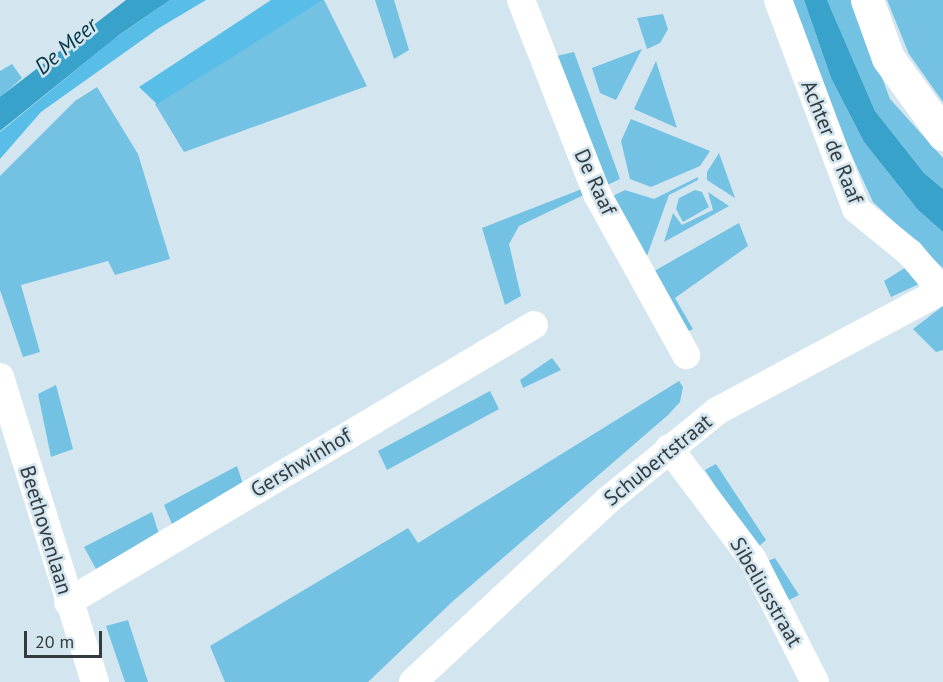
<!DOCTYPE html>
<html>
<head>
<meta charset="utf-8">
<style>
	body { margin:0 }
	#map { position:relative; width:943px; height:682px; overflow:hidden; background:#d3e6ef; font-family:"PT Sans",sans-serif }
	div>[style] { position:absolute }
	.green>* { inset:0; background:#73c1e3 }
	.forest>* { inset:0; background:#59bee7 }
	.water>* { inset:0; background:#39a2ca }
	.street>* { height:28px; margin:-14px; padding:0 14px; transform-origin:14px; border-radius:14px; background:#fff }
	.secondary>* { height:33px; margin:-16.5px; padding:0 16.5px; transform-origin:16.5px; border-radius:16.5px; background:#fff }
	span { translate:-50% -50%; white-space:nowrap; text-align:center; line-height:1.15; -webkit-text-stroke:5px #d3e6ef; paint-order:stroke }
	.street-label { font-size:21px; color:#343b3f }
	.water-label { font-size:22px; color:#063646; font-style:italic }
	.scale { position:absolute; left:24px; top:631px; width:78px; height:27px; box-sizing:border-box; border:3px solid #343b3f; border-top:0; padding-left:8px; font-size:18px; line-height:21px; white-space:nowrap; color:#343b3f; -webkit-text-stroke:4px #d3e6ef; paint-order:stroke }
</style>
</head>
<body>
<div id="map">
	<div class="green">
		<i style="clip-path:polygon(324px 0,367px 86px,184px 152px,155px 104px)"></i>
		<i style="clip-path:polygon(375px 0,394px 0,409px 50px,394px 59px)"></i>
		<i style="clip-path:polygon(787px 0,804px 0,831px 78px,864px 142px,918px 210px,943px 232px,943px 268px,873px 202px,810px 64px)"></i>
		<i style="clip-path:polygon(827px 0,853px 0,890px 99px,943px 158px,943px 189px,924px 173px,875px 111px)"></i>
		<i style="clip-path:polygon(887px 0,943px 0,943px 102px,909px 54px)"></i>
		<i style="clip-path:polygon(663px 14px,668px 29px,660px 43px,647px 49px,637px 18px)"></i>
		<i style="clip-path:polygon(642px 49px,616px 100px,600px 93px,592px 68px)"></i>
		<i style="clip-path:polygon(574px 52px,620px 179px,601px 188px,548px 58px)"></i>
		<i style="clip-path:polygon(656px 61px,677px 128px,634px 109px)"></i>
		<i style="clip-path:polygon(12px 64px,22px 78px,0 98px,0 71px)"></i>
		<i style="clip-path:polygon(97px 87px,138px 154px,170px 259px,115px 275px,108px 261px,21px 285px,40px 352px,23px 357px,0 290px,0 176px,75px 101px)"></i>
		<i style="clip-path:polygon(631px 119px,710px 151px,700px 166px,651px 187px,630px 179px,621px 141px)"></i>
		<i style="clip-path:polygon(719px 153px,735px 198px,707px 180px,707px 172px)"></i>
		<i style="clip-path:polygon(698px 177px,698px 180px,669px 195px,644px 264px,607px 199px,625px 190px,654px 199px)"></i>
		<i style="clip-path:polygon(587px 187px,590px 192px,519px 226px,509px 244px,521px 296px,505px 305px,482px 228px)"></i>
		<i style="clip-path:polygon(695px 190px,702px 192px,709px 207px,683px 222px,676px 209px,679px 198px)"></i>
		<i style="clip-path:polygon(708px 192px,729px 206px,664px 242px,673px 213px,682px 225px,713px 210px)"></i>
		<i style="clip-path:polygon(739px 223px,748px 246px,675px 298px,693px 329px,684px 333px,649px 274px)"></i>
		<i style="clip-path:polygon(908px 266px,919px 284px,891px 297px,884px 281px)"></i>
		<i style="clip-path:polygon(943px 306px,943px 350px,936px 352px,913px 329px)"></i>
		<i style="clip-path:polygon(552px 358px,561px 370px,523px 388px,520px 380px)"></i>
		<i style="clip-path:polygon(679px 381px,683px 387px,680px 402px,668px 415px,453px 601px,368px 682px,225px 682px,210px 646px,408px 528px,418px 543px)"></i>
		<i style="clip-path:polygon(56px 385px,73px 449px,51px 457px,38px 394px)"></i>
		<i style="clip-path:polygon(490px 391px,499px 409px,387px 470px,378px 451px)"></i>
		<i style="clip-path:polygon(716px 464px,766px 540px,756px 549px,705px 470px)"></i>
		<i style="clip-path:polygon(237px 466px,243px 484px,172px 524px,164px 505px)"></i>
		<i style="clip-path:polygon(152px 512px,159px 534px,96px 569px,84px 547px)"></i>
		<i style="clip-path:polygon(775px 558px,799px 595px,789px 600px,768px 561px)"></i>
		<i style="clip-path:polygon(128px 620px,148px 682px,125px 682px,106px 626px)"></i>
	</div>
	<div class="forest">
		<i style="clip-path:polygon(170px 0,206px 0,159px 28px,41px 112px,0 159px,0 132px,115px 38px)"></i>
		<i style="clip-path:polygon(271px 0,324px 0,157px 104px,139px 87px)"></i>
	</div>
	<div class="water">
		<i style="clip-path:polygon(126px 0,170px 0,119px 35px,0 131px,0 97px)"></i>
		<i style="clip-path:polygon(804px 0,827px 0,875px 111px,924px 173px,943px 189px,943px 232px,918px 210px,864px 142px,831px 78px)"></i>
	</div>
	<div class="street">
		<i style="left:521px;top:0;width:211px;rotate:68.6deg"></i>
		<i style="left:598px;top:196px;width:182px;rotate:61deg"></i>
		<i style="left:778px;top:0;width:223px;rotate:69.5deg"></i>
		<i style="left:856px;top:209px;width:70px;rotate:39.2deg"></i>
		<i style="left:910px;top:253px;width:51px;rotate:49.8deg"></i>
		<i style="left:0;top:377px;width:319px;rotate:72.7deg"></i>
		<i style="left:669px;top:448px;width:140px;rotate:53.1deg"></i>
		<i style="left:753px;top:560px;width:137px;rotate:63.1deg"></i>
		<i style="left:68px;top:602px;width:542px;rotate:-30.73deg"></i>
		<i style="left:413px;top:682px;width:267px;rotate:-43deg"></i>
		<i style="left:608px;top:500px;width:141px;rotate:-39.2deg"></i>
		<i style="left:717px;top:411px;width:254px;rotate:-28.2deg"></i>
	</div>
	<div class="secondary">
		<i style="left:867px;top:0;width:62px;rotate:70.1deg"></i>
		<i style="left:888px;top:58px;width:94px;rotate:54.1deg"></i>
	</div>
	<div class="street-label">
		<span style="left:832px;top:142px;rotate:68deg">Achter de Raaf</span>
		<span style="left:595px;top:182px;rotate:65deg">De Raaf</span>
		<span style="left:658px;top:460px;rotate:-39deg">Schubertstraat</span>
		<span style="left:301px;top:463px;rotate:-31deg">Gershwinhof</span>
		<span style="left:46px;top:530px;rotate:73deg">Beethovenlaan</span>
		<span style="left:766px;top:592px;rotate:60deg">Sibeliusstraat</span>
	</div>
	<div class="water-label">
		<span style="left:66px;top:46px;rotate:-40deg">De Meer</span>
	</div>
	<div class="scale">20 m</div>
</div>
</body>
</html>
